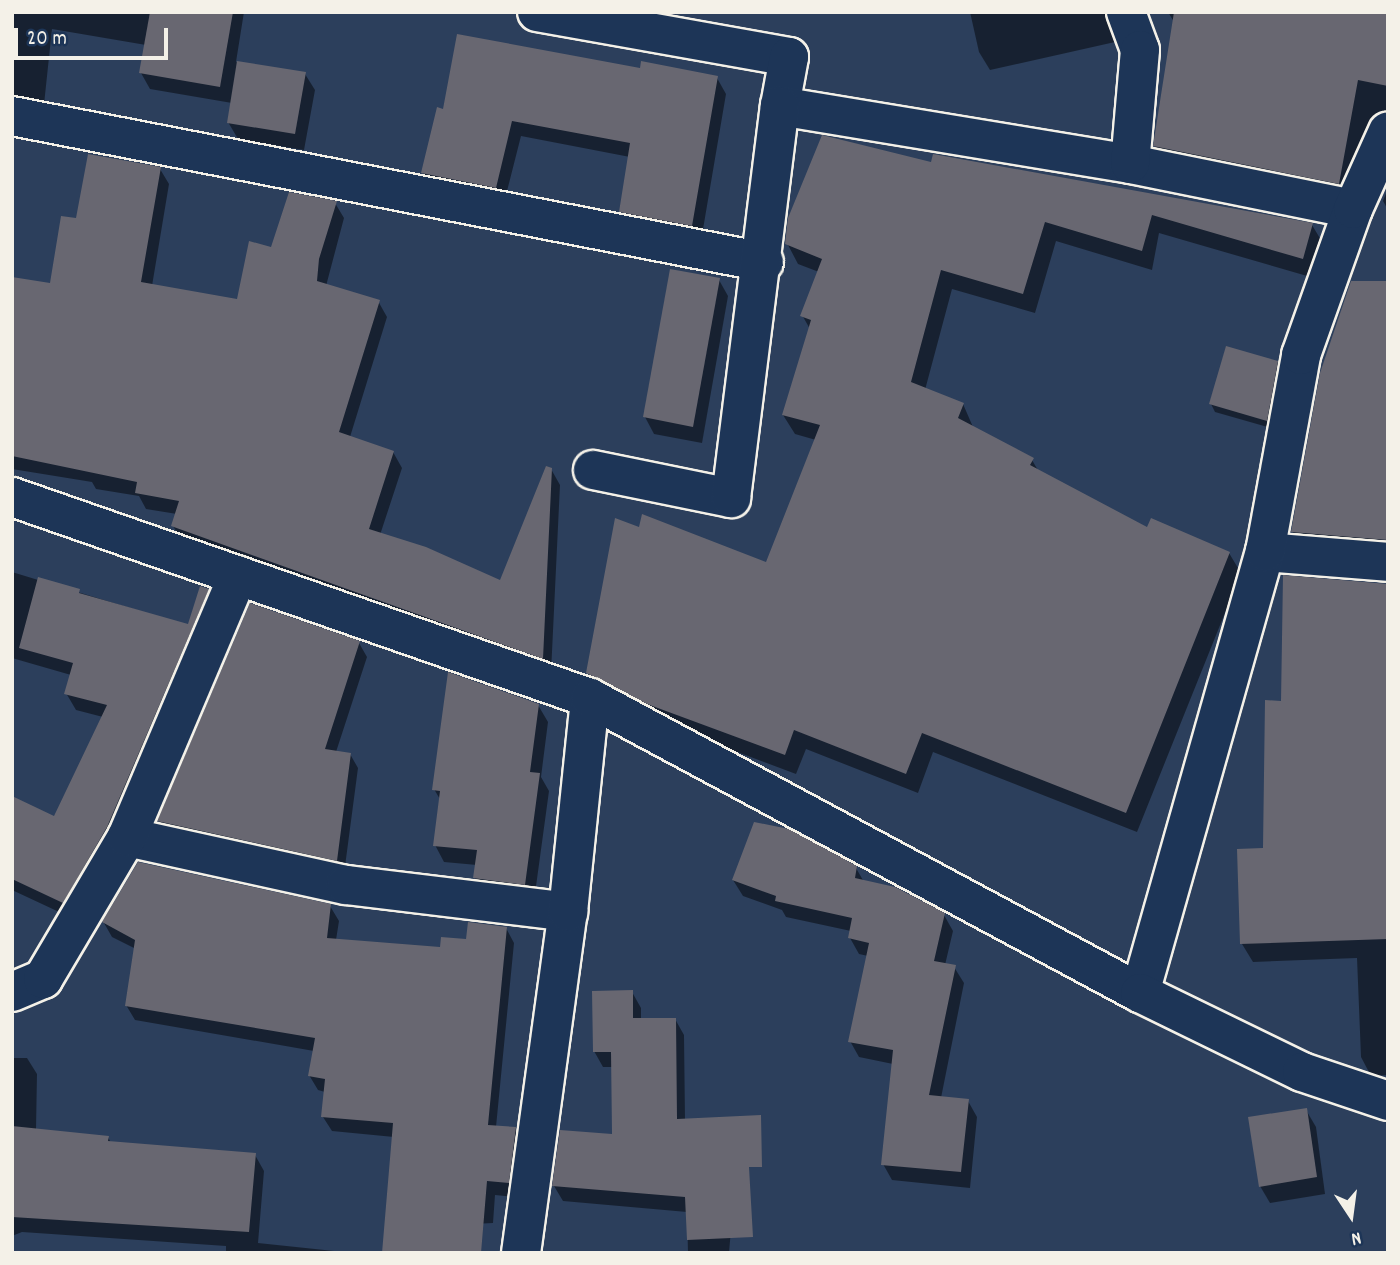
<!DOCTYPE html>
<html>
<head>
<meta charset="utf-8">
<style>
	body { margin:0 }
	#map { position:relative; width:1400px; height:1265px; overflow:hidden; background:#2c3f5c; font-family:Dekko,sans-serif }
	div>[style] { position:absolute }
	.shadow>* { inset:0; background:#0007 }
	.building>* { inset:0; background:#686771 }
	.roads { filter:drop-shadow(2px 0 #f4f1e8) drop-shadow(-2px 0 #f4f1e8) drop-shadow(0 2px #f4f1e8) drop-shadow(0 -2px #f4f1e8) }
	.minor>* { height:38px; margin:-19px; padding:0 19px; transform-origin:19px; border-radius:19px; background:#1d3557 }
	.secondary>* { height:38px; margin:-19px; padding:0 19px; transform-origin:19px; border-radius:19px; background:#1d3557 }
	span { translate:-50% -50%; white-space:nowrap; text-align:center; line-height:1.15; -webkit-text-stroke:7px #1d3557; paint-order:stroke }
	.frame { position:absolute; inset:0; border:14px solid #f4f1e8; pointer-events:none }
	.north { position:absolute; left:1316px; top:1181px; width:70px; height:70px; -webkit-text-stroke:5px #1d3557; paint-order:stroke; rotate:167deg; font-size:19px; font-weight:700; line-height:28px; text-align:center; color:#f4f1e8 }
	.north::after { content:''; display:block; margin:auto; width:24px; height:32px; background:#f4f1e8; clip-path:polygon(50% 0,100% 100%,50% 72%,0 100%) }
	.scale { position:absolute; left:14px; top:28px; width:154px; height:32px; box-sizing:border-box; border:4px solid #f4f1e8; border-top:0; padding-left:9px; font-size:21px; line-height:24px; white-space:nowrap; color:#f4f1e8; -webkit-text-stroke:5px #1d3557; paint-order:stroke }
</style>
</head>
<body>
<div id="map">
	<div class="shadow">
		<i style="clip-path:polygon(12px 12px,244px 12px,236px 62px,305px 74px,315px 90px,304px 150px,238px 139px,228px 122px,232px 103px,150px 89px,141px 73px,146px 45px,52px 29px,43px 114px,12px 112px)"></i>
		<i style="clip-path:polygon(970px 12px,1109px 12px,1115px 42px,990px 70px,979px 52px)"></i>
		<i style="clip-path:polygon(1168px 12px,1388px 12px,1388px 134px,1351px 202px,1166px 165px,1155px 146px,1174px 22px)"></i>
		<i style="clip-path:polygon(641px 70px,717px 78px,726px 94px,701px 241px,630px 227px,621px 211px,630px 157px,521px 136px,504px 203px,432px 189px,423px 173px,444px 111px)"></i>
		<i style="clip-path:polygon(932px 164px,1312px 225px,1324px 245px,1314px 278px,1159px 233px,1152px 270px,1056px 241px,1035px 313px,952px 289px,925px 390px,963px 404px,973px 427px,1032px 460px,1039px 472px,1148px 530px,1229px 553px,1241px 573px,1137px 832px,933px 752px,918px 793px,806px 749px,796px 774px,660px 723px,600px 693px,588px 673px,641px 530px,767px 564px,816px 440px,795px 434px,783px 415px,810px 329px,802px 315px,819px 272px,798px 264px,787px 243px)"></i>
		<i style="clip-path:polygon(160px 169px,169px 184px,152px 286px,238px 301px,272px 249px,335px 203px,344px 218px,326px 286px,378px 301px,387px 317px,350px 437px,393px 452px,402px 468px,380px 535px,501px 582px,551px 469px,560px 485px,551px 673px,182px 541px,173px 526px,177px 514px,146px 509px,139px 496px,96px 489px,92px 482px,12px 469px,12px 279px,52px 285px,78px 220px)"></i>
		<i style="clip-path:polygon(1388px 188px,1388px 210px,1383px 201px)"></i>
		<i style="clip-path:polygon(719px 280px,728px 296px,702px 443px,654px 434px,645px 417px)"></i>
		<i style="clip-path:polygon(1388px 283px,1388px 557px,1303px 550px,1293px 532px)"></i>
		<i style="clip-path:polygon(1277px 362px,1281px 370px,1271px 428px,1215px 412px,1211px 404px)"></i>
		<i style="clip-path:polygon(12px 572px,189px 626px,208px 590px,217px 606px,72px 918px,12px 890px,12px 821px,55px 818px,103px 717px,76px 710px,66px 693px,71px 675px,12px 658px)"></i>
		<i style="clip-path:polygon(1388px 585px,1388px 1075px,1371px 1076px,1361px 1057px,1357px 958px,1253px 962px,1242px 944px,1265px 850px,1283px 703px)"></i>
		<i style="clip-path:polygon(359px 643px,367px 657px,336px 752px,350px 754px,358px 768px,344px 874px,168px 835px,159px 821px)"></i>
		<i style="clip-path:polygon(538px 705px,548px 722px,541px 777px,549px 791px,534px 901px,485px 895px,475px 878px,477px 865px,444px 862px,435px 845px,441px 801px,434px 789px)"></i>
		<i style="clip-path:polygon(856px 868px,864px 882px,944px 915px,953px 931px,945px 965px,954px 967px,964px 983px,941px 1098px,968px 1101px,977px 1117px,970px 1188px,892px 1180px,883px 1164px,893px 1064px,859px 1057px,850px 1041px,868px 956px,859px 954px,850px 938px,851px 931px,786px 917px,782px 910px,743px 896px,733px 880px)"></i>
		<i style="clip-path:polygon(330px 906px,339px 921px,336px 940px,442px 949px,506px 928px,514px 943px,496px 1127px,515px 1128px,524px 1143px,516px 1197px,495px 1195px,493px 1223px,396px 1228px,394px 1137px,332px 1131px,323px 1117px,325px 1092px,318px 1090px,309px 1075px,314px 1051px,135px 1020px,126px 1005px,136px 949px,112px 937px,104px 923px)"></i>
		<i style="clip-path:polygon(632px 992px,641px 1008px,641px 1020px,675px 1019px,684px 1035px,685px 1120px,739px 1134px,729px 1253px,688px 1253px,687px 1212px,563px 1201px,554px 1186px,614px 1135px,613px 1067px,603px 1067px,594px 1051px)"></i>
		<i style="clip-path:polygon(12px 1058px,27px 1058px,37px 1074px,36px 1130px,108px 1137px,111px 1143px,255px 1155px,264px 1171px,258px 1243px,353px 1253px,226px 1253px,226px 1246px,22px 1232px,12px 1236px)"></i>
		<i style="clip-path:polygon(1306px 1110px,1316px 1127px,1325px 1194px,1270px 1203px,1260px 1186px)"></i>
	</div>
	<div class="building">
		<i style="clip-path:polygon(150px 12px,233px 12px,220px 87px,139px 73px)"></i>
		<i style="clip-path:polygon(1174px 12px,1388px 12px,1388px 86px,1358px 80px,1339px 184px,1153px 146px)"></i>
		<i style="clip-path:polygon(457px 34px,640px 68px,641px 61px,718px 76px,692px 226px,619px 212px,630px 143px,512px 121px,496px 188px,421px 173px,437px 107px,443px 109px)"></i>
		<i style="clip-path:polygon(237px 61px,306px 72px,295px 134px,227px 123px)"></i>
		<i style="clip-path:polygon(822px 135px,931px 162px,933px 154px,1313px 223px,1303px 259px,1152px 215px,1142px 251px,1045px 222px,1023px 294px,941px 270px,911px 382px,964px 403px,958px 418px,1034px 458px,1030px 465px,1147px 527px,1151px 518px,1230px 552px,1126px 813px,922px 733px,906px 774px,794px 730px,785px 755px,647px 704px,586px 673px,615px 518px,639px 527px,642px 514px,766px 562px,820px 425px,782px 415px,811px 320px,800px 316px,822px 259px,785px 244px,788px 218px)"></i>
		<i style="clip-path:polygon(88px 154px,161px 167px,141px 282px,237px 299px,249px 241px,271px 247px,289px 192px,337px 201px,319px 259px,317px 281px,380px 300px,339px 432px,394px 451px,369px 529px,426px 547px,500px 580px,546px 466px,552px 468px,543px 659px,171px 526px,179px 501px,135px 493px,137px 482px,12px 456px,12px 277px,50px 283px,61px 216px,76px 218px)"></i>
		<i style="clip-path:polygon(670px 269px,720px 278px,693px 427px,643px 417px)"></i>
		<i style="clip-path:polygon(1351px 281px,1388px 281px,1388px 540px,1291px 532px,1320px 373px)"></i>
		<i style="clip-path:polygon(1226px 346px,1278px 361px,1267px 421px,1209px 404px)"></i>
		<i style="clip-path:polygon(1283px 575px,1388px 584px,1388px 939px,1240px 944px,1237px 849px,1263px 848px,1265px 700px,1281px 701px)"></i>
		<i style="clip-path:polygon(38px 577px,80px 589px,79px 593px,188px 624px,200px 586px,209px 589px,107px 827px,63px 903px,12px 879px,12px 796px,54px 816px,107px 705px,64px 694px,73px 663px,19px 648px)"></i>
		<i style="clip-path:polygon(250px 603px,360px 641px,325px 749px,351px 753px,337px 861px,157px 821px)"></i>
		<i style="clip-path:polygon(448px 672px,539px 704px,530px 772px,540px 773px,525px 885px,473px 878px,477px 850px,433px 846px,440px 791px,432px 790px)"></i>
		<i style="clip-path:polygon(754px 822px,789px 829px,857px 866px,855px 878px,895px 887px,945px 913px,934px 961px,956px 965px,929px 1095px,969px 1099px,961px 1172px,881px 1165px,893px 1050px,848px 1042px,869px 943px,848px 938px,852px 918px,775px 901px,776px 896px,732px 880px)"></i>
		<i style="clip-path:polygon(138px 862px,331px 904px,327px 938px,440px 947px,441px 937px,466px 939px,468px 922px,507px 927px,488px 1125px,516px 1127px,509px 1183px,487px 1181px,481px 1253px,382px 1253px,393px 1123px,321px 1117px,325px 1079px,308px 1076px,315px 1038px,125px 1006px,135px 940px,102px 922px)"></i>
		<i style="clip-path:polygon(633px 990px,633px 1018px,676px 1018px,677px 1119px,761px 1115px,762px 1167px,749px 1167px,753px 1237px,687px 1240px,685px 1197px,552px 1186px,560px 1130px,612px 1134px,611px 1052px,593px 1052px,592px 991px)"></i>
		<i style="clip-path:polygon(1307px 1108px,1317px 1177px,1259px 1187px,1248px 1117px)"></i>
		<i style="clip-path:polygon(12px 1126px,109px 1136px,108px 1141px,256px 1153px,249px 1232px,12px 1217px)"></i>
	</div>
	<div class="roads">
		<div class="minor">
			<i style="left:537px;top:12px;width:256px;rotate:10.1deg"></i>
			<i style="left:789px;top:57px;width:50px;rotate:100.4deg"></i>
			<i style="left:780px;top:106px;width:355px;rotate:9.4deg"></i>
			<i style="left:1130px;top:164px;width:227px;rotate:11.4deg"></i>
			<i style="left:1126px;top:12px;width:40px;rotate:69.8deg"></i>
			<i style="left:1140px;top:50px;width:114px;rotate:95deg"></i>
			<i style="left:12px;top:116px;width:766px;rotate:10.99deg"></i>
			<i style="left:593px;top:470px;width:141px;rotate:11.5deg"></i>
			<i style="left:731px;top:498px;width:395px;rotate:-82.9deg"></i>
			<i style="left:1265px;top:552px;width:123px;rotate:4.6deg"></i>
			<i style="left:127px;top:837px;width:224px;rotate:12.4deg"></i>
			<i style="left:346px;top:885px;width:224px;rotate:6.9deg"></i>
			<i style="left:12px;top:992px;width:34px;rotate:-23deg"></i>
			<i style="left:43px;top:979px;width:165px;rotate:-59.4deg"></i>
			<i style="left:127px;top:837px;width:284px;rotate:-67deg"></i>
			<i style="left:1140px;top:993px;width:458px;rotate:-74.2deg"></i>
			<i style="left:1265px;top:552px;width:200px;rotate:-79.6deg"></i>
			<i style="left:1301px;top:355px;width:155px;rotate:-70.4deg"></i>
			<i style="left:1353px;top:209px;width:85px;rotate:-65.8deg"></i>
			<i style="left:521px;top:1253px;width:344px;rotate:-82.2deg"></i>
			<i style="left:568px;top:912px;width:215px;rotate:-84.1deg"></i>
		</div>
		<div class="secondary">
			<i style="left:12px;top:497px;width:612px;rotate:19.18deg"></i>
			<i style="left:590px;top:698px;width:624px;rotate:28.21deg"></i>
			<i style="left:1140px;top:993px;width:180px;rotate:26deg"></i>
			<i style="left:1302px;top:1072px;width:91px;rotate:18.6deg"></i>
		</div>
	</div>
	<div class="frame"></div>
	<div class="north">N</div>
	<div class="scale">20 m</div>
</div>
</body>
</html>
